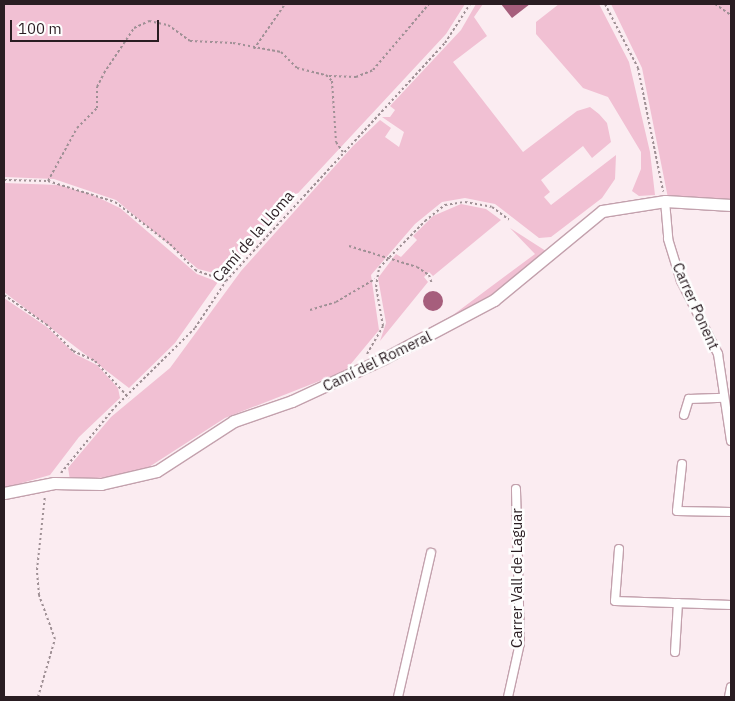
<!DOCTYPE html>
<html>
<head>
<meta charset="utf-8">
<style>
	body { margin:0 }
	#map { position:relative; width:735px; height:701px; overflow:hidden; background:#fbecf1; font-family:"IBM Plex Sans",sans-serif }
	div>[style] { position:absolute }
	.green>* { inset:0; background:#f1c0d3 }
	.building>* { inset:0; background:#a65e7c }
	.round { border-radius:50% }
	.path>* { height:2px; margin-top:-1px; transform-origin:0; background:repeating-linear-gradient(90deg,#9f9095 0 2.5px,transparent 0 5px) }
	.roads { filter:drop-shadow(1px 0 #c3a1ad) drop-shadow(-1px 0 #c3a1ad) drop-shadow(0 1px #c3a1ad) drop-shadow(0 -1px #c3a1ad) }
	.street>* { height:8px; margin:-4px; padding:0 4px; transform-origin:4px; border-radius:4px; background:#fff }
	.secondary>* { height:11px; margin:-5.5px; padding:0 5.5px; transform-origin:5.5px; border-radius:5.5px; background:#fff }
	span { translate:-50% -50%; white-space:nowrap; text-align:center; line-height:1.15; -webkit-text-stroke:5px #fefefe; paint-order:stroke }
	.street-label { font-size:15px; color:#2a1d22 }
	.frame { position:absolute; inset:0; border:5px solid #2a1d22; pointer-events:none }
	.scale { position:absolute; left:10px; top:20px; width:149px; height:22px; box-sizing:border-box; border:2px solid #2a1d22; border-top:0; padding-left:6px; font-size:15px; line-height:18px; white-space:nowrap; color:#2a1d22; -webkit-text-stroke:4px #fefefe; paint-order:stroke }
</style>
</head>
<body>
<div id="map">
	<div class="green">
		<i style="clip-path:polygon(4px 4px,465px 4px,446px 34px,222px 275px,198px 269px,116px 200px,54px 179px,4px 177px)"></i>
		<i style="clip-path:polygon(476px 4px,483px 4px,474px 17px,487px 36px,453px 62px,523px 152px,577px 111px,590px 107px,599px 114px,607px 123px,611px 142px,592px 158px,583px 146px,541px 180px,550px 192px,544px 197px,551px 205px,616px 155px,615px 179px,602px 198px,551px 237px,539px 238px,495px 204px,465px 198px,442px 202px,415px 224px,371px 275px,379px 330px,345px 371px,225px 418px,149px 467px,110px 477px,70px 480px,68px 468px,111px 417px,170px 368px,241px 271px,353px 146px,380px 120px,391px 128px,385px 137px,399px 147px,404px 132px,382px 117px,390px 117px,395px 110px,390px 106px,461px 30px)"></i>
		<i style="clip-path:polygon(559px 4px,599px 4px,629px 62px,650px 152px,655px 195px,639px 196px,632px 191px,641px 169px,641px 152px,608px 97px,583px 88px,536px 34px,536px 22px)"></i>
		<i style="clip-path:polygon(611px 4px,731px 4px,731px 202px,668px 198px,642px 68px)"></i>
		<i style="clip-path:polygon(4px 183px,59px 185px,93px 195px,120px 208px,197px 274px,218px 282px,175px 343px,129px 388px,4px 292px)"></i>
		<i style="clip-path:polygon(461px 204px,486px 209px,501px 220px,433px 276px,429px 272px,424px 277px,428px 282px,380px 341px,386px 323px,378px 278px,396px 254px,401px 257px,417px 240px,413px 236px,433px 216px)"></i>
		<i style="clip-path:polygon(510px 228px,549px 253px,495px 296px,387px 351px,453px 315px,535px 254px)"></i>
		<i style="clip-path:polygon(4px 298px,47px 327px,75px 354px,97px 365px,118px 388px,120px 398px,79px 437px,50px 475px,4px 488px)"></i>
	</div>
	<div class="building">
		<i style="clip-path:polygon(501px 4px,530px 4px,512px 18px)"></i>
		<i class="round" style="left:423px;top:291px;width:20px;height:20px"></i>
	</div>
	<div class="path">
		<i style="left:605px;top:4px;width:72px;rotate:62.7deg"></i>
		<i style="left:638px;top:68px;width:126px;rotate:78.5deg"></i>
		<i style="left:715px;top:4px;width:19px;rotate:35deg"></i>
		<i style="left:254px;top:49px;width:55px;rotate:-55.4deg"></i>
		<i style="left:329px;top:76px;width:27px;rotate:2deg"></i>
		<i style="left:356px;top:77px;width:18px;rotate:-22deg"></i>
		<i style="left:373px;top:70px;width:87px;rotate:-49.7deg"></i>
		<i style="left:4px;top:180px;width:44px;rotate:1.3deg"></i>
		<i style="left:48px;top:181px;width:70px;rotate:17.4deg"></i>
		<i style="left:115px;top:202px;width:69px;rotate:37.4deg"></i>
		<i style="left:170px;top:244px;width:36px;rotate:46deg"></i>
		<i style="left:195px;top:270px;width:33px;rotate:20deg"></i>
		<i style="left:48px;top:181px;width:60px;rotate:-61.3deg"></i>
		<i style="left:77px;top:128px;width:28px;rotate:-45deg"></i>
		<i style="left:97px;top:108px;width:21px;rotate:-90deg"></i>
		<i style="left:97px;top:87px;width:16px;rotate:-63deg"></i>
		<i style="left:104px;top:73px;width:54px;rotate:-56.3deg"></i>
		<i style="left:134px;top:28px;width:17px;rotate:-25deg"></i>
		<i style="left:149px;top:21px;width:19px;rotate:12deg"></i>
		<i style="left:168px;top:25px;width:27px;rotate:36deg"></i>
		<i style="left:190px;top:41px;width:43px;rotate:2.7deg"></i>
		<i style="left:233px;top:43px;width:49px;rotate:10.6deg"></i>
		<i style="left:281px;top:52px;width:23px;rotate:45deg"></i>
		<i style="left:297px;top:68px;width:30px;rotate:14deg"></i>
		<i style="left:326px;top:75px;width:8px;rotate:45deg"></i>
		<i style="left:332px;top:81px;width:61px;rotate:86.2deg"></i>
		<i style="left:336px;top:142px;width:12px;rotate:55deg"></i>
		<i style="left:349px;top:246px;width:71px;rotate:17.2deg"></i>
		<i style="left:417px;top:267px;width:14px;rotate:34deg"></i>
		<i style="left:429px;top:275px;width:9px;rotate:72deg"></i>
		<i style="left:4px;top:295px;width:51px;rotate:34.6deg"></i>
		<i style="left:46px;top:324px;width:38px;rotate:45deg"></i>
		<i style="left:73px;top:351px;width:24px;rotate:24deg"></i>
		<i style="left:95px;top:361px;width:50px;rotate:47.4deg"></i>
		<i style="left:310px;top:310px;width:27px;rotate:-17deg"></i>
		<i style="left:336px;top:302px;width:45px;rotate:-30.5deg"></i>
		<i style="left:367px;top:354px;width:32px;rotate:-60deg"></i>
		<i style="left:383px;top:326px;width:40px;rotate:-100deg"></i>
		<i style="left:376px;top:287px;width:19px;rotate:-81deg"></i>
		<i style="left:379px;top:268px;width:66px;rotate:-45.6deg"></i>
		<i style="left:425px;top:221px;width:26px;rotate:-39deg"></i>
		<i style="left:445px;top:205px;width:20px;rotate:-9deg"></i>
		<i style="left:465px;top:202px;width:27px;rotate:10deg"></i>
		<i style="left:492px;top:207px;width:21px;rotate:37deg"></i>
		<i style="left:61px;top:473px;width:85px;rotate:-50.7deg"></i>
		<i style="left:115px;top:407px;width:112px;rotate:-44.6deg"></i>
		<i style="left:195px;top:328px;width:56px;rotate:-56.6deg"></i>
		<i style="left:226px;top:281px;width:323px;rotate:-47.4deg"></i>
		<i style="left:445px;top:43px;width:46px;rotate:-57.3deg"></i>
		<i style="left:38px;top:697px;width:60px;rotate:-73.7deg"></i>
		<i style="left:55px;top:639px;width:47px;rotate:-110deg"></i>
		<i style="left:39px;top:595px;width:25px;rotate:-95deg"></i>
		<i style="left:37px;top:570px;width:75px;rotate:-83.9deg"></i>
	</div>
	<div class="roads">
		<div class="street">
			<i style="left:665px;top:201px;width:38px;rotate:85deg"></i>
			<i style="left:668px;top:239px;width:44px;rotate:72.8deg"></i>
			<i style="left:681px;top:281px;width:82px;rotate:63.1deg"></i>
			<i style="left:718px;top:354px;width:88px;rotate:81.5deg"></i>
			<i style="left:684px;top:415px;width:17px;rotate:-73deg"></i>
			<i style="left:689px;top:399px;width:35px;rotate:-2deg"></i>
			<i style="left:682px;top:464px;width:47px;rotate:96.1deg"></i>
			<i style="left:677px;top:511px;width:54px;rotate:1.1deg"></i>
			<i style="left:619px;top:549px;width:52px;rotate:94.4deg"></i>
			<i style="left:615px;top:601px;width:116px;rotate:2deg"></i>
			<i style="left:675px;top:652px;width:49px;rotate:-86.5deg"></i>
			<i style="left:398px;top:697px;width:148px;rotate:-77.1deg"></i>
			<i style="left:508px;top:697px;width:55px;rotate:-77.5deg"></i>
			<i style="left:520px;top:643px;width:154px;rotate:-91.5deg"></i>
			<i style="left:729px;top:697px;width:10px;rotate:-79deg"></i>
		</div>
		<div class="secondary">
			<i style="left:4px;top:493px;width:51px;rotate:-11.3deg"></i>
			<i style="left:54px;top:483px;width:47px;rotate:1.2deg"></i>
			<i style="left:101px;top:484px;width:57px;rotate:-13.1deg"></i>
			<i style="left:157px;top:471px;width:92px;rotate:-33deg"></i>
			<i style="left:234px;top:421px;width:61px;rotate:-19deg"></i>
			<i style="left:292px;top:401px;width:100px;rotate:-24.8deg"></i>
			<i style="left:383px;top:359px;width:126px;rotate:-28deg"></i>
			<i style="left:494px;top:300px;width:140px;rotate:-39.5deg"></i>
			<i style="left:602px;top:211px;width:64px;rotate:-9deg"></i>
			<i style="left:665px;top:201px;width:66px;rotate:3.5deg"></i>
		</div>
	</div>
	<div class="street-label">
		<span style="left:253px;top:236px;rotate:-49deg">Camí de la Lloma</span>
		<span style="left:696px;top:306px;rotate:66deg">Carrer Ponent</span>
		<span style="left:377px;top:361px;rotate:-26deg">Camí del Romeral</span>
		<span style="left:517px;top:578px;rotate:-90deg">Carrer Vall de Laguar</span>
	</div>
	<div class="frame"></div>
	<div class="scale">100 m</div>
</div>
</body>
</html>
